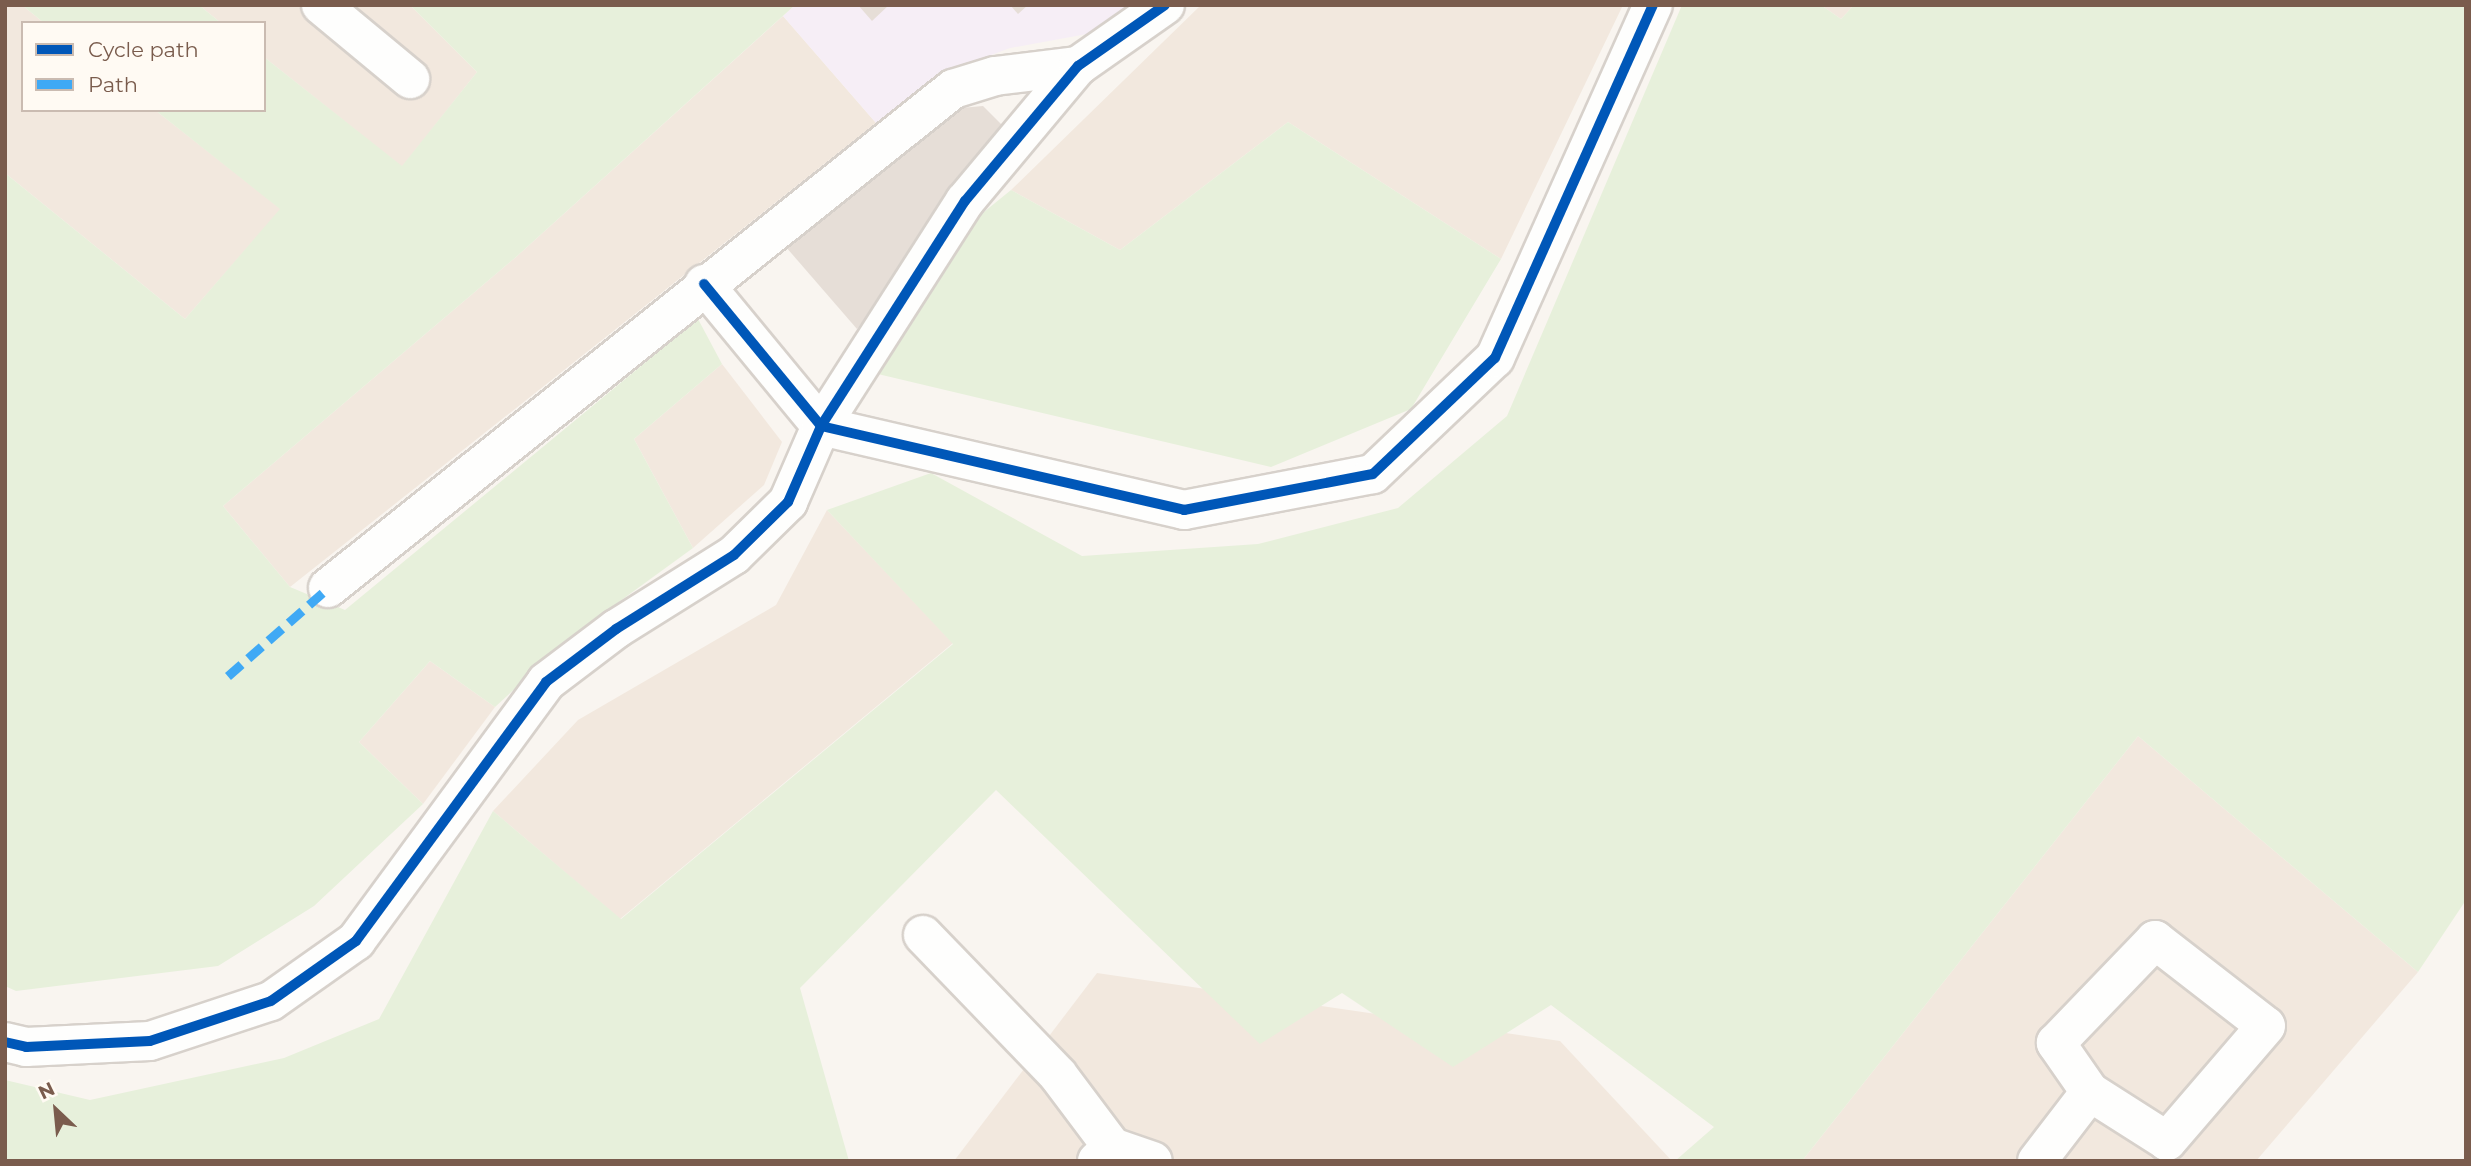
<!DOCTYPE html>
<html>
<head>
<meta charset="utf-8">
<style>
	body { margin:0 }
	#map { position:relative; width:2471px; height:1166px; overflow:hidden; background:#f9f5f0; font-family:Montserrat,sans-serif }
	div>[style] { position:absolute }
	.residential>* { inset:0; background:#f2e8de }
	.education>* { inset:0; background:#f6eef6 }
	.green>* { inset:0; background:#e7f0db }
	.building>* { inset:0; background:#e6ded7 }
	.roads { filter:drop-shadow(2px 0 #d7d1cb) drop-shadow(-2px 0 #d7d1cb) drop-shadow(0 2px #d7d1cb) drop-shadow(0 -2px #d7d1cb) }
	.street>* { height:38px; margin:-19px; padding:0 19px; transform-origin:19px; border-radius:19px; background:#fefefd }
	.secondary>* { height:38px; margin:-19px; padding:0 19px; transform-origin:19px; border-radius:19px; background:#fefefd }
	.quiet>* { height:9px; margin-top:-4.5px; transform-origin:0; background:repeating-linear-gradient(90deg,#3fa9f5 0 18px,transparent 0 27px) }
	.cycleway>* { height:10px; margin:-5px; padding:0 5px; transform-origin:5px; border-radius:5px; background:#0057b8 }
	span { translate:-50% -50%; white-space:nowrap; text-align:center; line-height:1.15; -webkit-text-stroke:5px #fffaf3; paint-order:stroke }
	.frame { position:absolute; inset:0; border:7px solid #7a5c4d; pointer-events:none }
	.legend { position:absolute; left:21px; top:21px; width:245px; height:91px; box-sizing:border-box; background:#fffaf3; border:2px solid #cabbb1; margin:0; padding:9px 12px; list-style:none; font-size:21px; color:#7a5c4d }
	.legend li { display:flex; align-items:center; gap:14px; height:35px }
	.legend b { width:35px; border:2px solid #cabbb1 }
	.north { position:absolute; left:21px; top:1075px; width:70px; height:70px; -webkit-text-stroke:5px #fffaf3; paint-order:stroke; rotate:334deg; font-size:19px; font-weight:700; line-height:28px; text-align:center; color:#7a5c4d }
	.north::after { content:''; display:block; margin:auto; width:24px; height:32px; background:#7a5c4d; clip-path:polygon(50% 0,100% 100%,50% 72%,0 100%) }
</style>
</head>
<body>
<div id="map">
	<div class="residential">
		<i style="clip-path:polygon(5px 5px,22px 5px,44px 23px,23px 23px,23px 110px,155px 110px,281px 209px,185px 319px,5px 173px)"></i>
		<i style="clip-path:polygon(199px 5px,410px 5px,477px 72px,402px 167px,264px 57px,264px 23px,221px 23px)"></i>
		<i style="clip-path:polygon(1201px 5px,1623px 5px,1501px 259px,1288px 122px,1120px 250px,1011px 190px)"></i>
		<i style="clip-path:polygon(1821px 5px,1854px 5px,1841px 19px)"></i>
		<i style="clip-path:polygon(783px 16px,876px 123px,290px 587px,223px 506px,516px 257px)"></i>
		<i style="clip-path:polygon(722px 364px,782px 442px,764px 485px,693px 548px,634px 439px)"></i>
		<i style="clip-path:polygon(827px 510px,953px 643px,620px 919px,493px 811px,578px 720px,776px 605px)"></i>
		<i style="clip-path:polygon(430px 661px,495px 707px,423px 804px,359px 742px)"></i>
		<i style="clip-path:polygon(2138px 736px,2418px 972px,2256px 1161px,1802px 1161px)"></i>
		<i style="clip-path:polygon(1097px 973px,1560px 1041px,1672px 1161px,954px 1161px)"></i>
	</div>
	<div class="education">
		<i style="clip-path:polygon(795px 5px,1129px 5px,1098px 32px,1010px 48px,935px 76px,876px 123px,783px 16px)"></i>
	</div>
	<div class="green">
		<i style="clip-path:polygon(22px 5px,199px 5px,221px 23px,44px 23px)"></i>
		<i style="clip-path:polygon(410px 5px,795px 5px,516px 257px,223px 506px,290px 587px,345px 610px,698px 319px,722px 364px,634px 439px,693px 548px,572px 636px,495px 707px,430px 661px,359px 742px,423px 804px,314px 906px,218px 966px,16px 991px,5px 986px,5px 173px,185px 319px,280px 209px,155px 110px,264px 110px,264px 57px,402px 166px,477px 72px)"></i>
		<i style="clip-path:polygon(1682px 5px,1821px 5px,1841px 19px,1854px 5px,2466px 5px,2466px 900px,2418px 972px,2138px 736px,1802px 1161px,1675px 1161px,1714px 1127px,1551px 1005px,1453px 1067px,1342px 993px,1260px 1044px,996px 790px,800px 988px,849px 1161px,5px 1161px,5px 1080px,90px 1100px,284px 1058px,379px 1019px,493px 811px,621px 919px,953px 644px,827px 510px,931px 473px,1082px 556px,1258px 544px,1398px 508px,1507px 416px)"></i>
		<i style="clip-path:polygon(1288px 122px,1501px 259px,1411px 409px,1271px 467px,861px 370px,979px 216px,1011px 190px,1120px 250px)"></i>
	</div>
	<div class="building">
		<i style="clip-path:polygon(858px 5px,889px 5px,872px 21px)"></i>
		<i style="clip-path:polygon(1010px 5px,1028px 5px,1018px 14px)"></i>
		<i style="clip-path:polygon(983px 106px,1002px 125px,994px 154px,857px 329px,779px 239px,950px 109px)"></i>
	</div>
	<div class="roads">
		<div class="street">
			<i style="left:321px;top:5px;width:116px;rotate:39.7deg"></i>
			<i style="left:704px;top:284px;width:184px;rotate:50.5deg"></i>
			<i style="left:821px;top:426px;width:373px;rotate:13deg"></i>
			<i style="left:1184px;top:510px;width:192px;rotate:-10.8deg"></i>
			<i style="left:1373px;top:474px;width:168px;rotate:-43.6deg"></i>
			<i style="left:1495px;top:358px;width:387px;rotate:-65.9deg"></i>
			<i style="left:328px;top:588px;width:800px;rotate:-38.6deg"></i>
			<i style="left:953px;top:89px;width:44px;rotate:-17.2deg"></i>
			<i style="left:995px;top:76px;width:84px;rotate:-6.9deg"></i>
			<i style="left:923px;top:935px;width:194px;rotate:46deg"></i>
			<i style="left:1058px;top:1075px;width:90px;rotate:53.1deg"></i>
			<i style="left:2155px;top:940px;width:140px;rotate:37.8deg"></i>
			<i style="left:2266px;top:1026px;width:152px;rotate:130.7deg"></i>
			<i style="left:2167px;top:1141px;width:91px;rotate:-147.5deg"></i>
			<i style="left:2090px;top:1092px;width:60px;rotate:-124.8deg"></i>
			<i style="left:2056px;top:1043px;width:143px;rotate:-46.1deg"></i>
			<i style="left:1097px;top:1161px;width:21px;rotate:-43deg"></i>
			<i style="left:1112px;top:1147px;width:43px;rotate:18.9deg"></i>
			<i style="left:2037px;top:1161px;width:87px;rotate:-52.5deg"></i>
		</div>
		<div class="secondary">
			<i style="left:5px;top:1042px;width:22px;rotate:13deg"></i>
			<i style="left:26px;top:1047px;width:124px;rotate:-2.8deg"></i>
			<i style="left:150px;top:1041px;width:127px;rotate:-18.3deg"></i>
			<i style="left:271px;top:1001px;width:104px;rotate:-35.2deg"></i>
			<i style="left:356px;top:941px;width:321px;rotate:-53.7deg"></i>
			<i style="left:546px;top:682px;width:88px;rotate:-37.1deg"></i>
			<i style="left:616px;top:629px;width:139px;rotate:-32.1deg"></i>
			<i style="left:734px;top:555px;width:76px;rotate:-44.5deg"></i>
			<i style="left:788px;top:502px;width:83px;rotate:-66.5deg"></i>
			<i style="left:821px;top:426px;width:267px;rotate:-57.4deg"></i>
			<i style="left:965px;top:201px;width:176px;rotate:-50.1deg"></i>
			<i style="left:1078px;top:66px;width:106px;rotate:-35deg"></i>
		</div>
	</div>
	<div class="quiet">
		<i style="left:228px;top:676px;width:133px;rotate:-41.3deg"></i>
	</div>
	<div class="cycleway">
		<i style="left:704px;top:284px;width:184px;rotate:50.5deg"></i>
		<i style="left:821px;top:426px;width:373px;rotate:13deg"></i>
		<i style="left:1184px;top:510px;width:192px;rotate:-10.8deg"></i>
		<i style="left:1373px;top:474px;width:168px;rotate:-43.6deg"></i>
		<i style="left:1495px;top:358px;width:387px;rotate:-65.9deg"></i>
		<i style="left:5px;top:1042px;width:22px;rotate:13deg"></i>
		<i style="left:26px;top:1047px;width:124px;rotate:-2.8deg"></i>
		<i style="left:150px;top:1041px;width:127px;rotate:-18.3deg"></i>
		<i style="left:271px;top:1001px;width:104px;rotate:-35.2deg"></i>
		<i style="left:356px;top:941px;width:321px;rotate:-53.7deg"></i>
		<i style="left:546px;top:682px;width:88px;rotate:-37.1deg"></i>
		<i style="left:616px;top:629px;width:139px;rotate:-32.1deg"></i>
		<i style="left:734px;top:555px;width:76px;rotate:-44.5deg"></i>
		<i style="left:788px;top:502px;width:83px;rotate:-66.5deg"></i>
		<i style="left:821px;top:426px;width:267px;rotate:-57.4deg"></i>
		<i style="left:965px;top:201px;width:176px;rotate:-50.1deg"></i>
		<i style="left:1078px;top:66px;width:106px;rotate:-35deg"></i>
	</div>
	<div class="frame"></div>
	<ul class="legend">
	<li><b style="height:9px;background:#0057b8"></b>Cycle path</li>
	<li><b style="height:9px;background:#3fa9f5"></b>Path</li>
	</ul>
	<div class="north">N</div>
</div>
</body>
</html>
